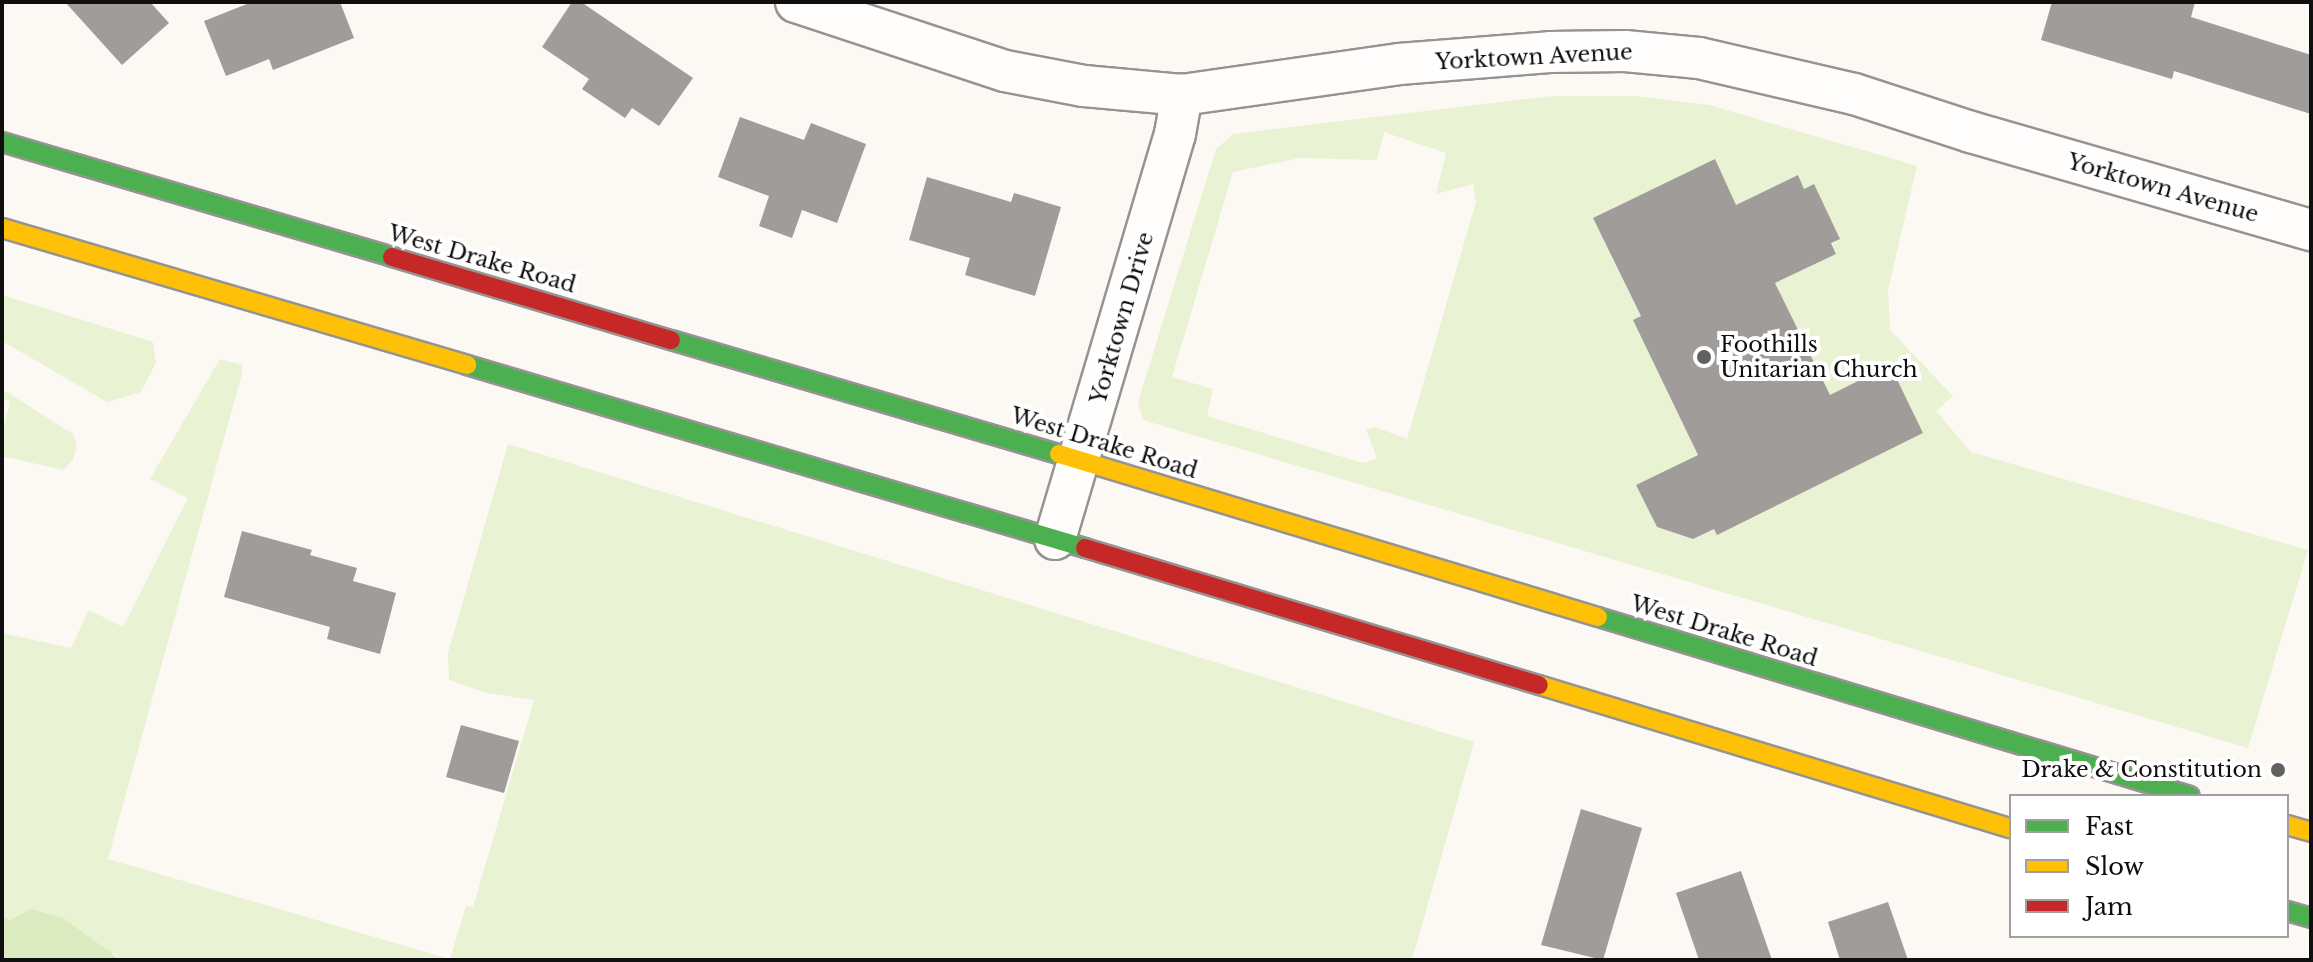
<!DOCTYPE html>
<html>
<head>
<meta charset="utf-8">
<style>
	body { margin:0 }
	#map { position:relative; width:2313px; height:962px; overflow:hidden; background:#fcf9f4; font-family:"Libre Baskerville",serif }
	div>[style] { position:absolute }
	.green>* { inset:0; background:#e9f2d2 }
	.forest>* { inset:0; background:#dbebbf }
	.building>* { inset:0; background:#9f9c99 }
	.roads { filter:drop-shadow(2px 0 #969492) drop-shadow(-2px 0 #969492) drop-shadow(0 2px #969492) drop-shadow(0 -2px #969492) }
	.street>* { height:40px; margin:-20px; padding:0 20px; transform-origin:20px; border-radius:20px; background:#fffefd }
	.fast>* { height:18px; margin:-9px; padding:0 9px; transform-origin:9px; border-radius:9px; background:#4caf50 }
	.slow>* { height:18px; margin:-9px; padding:0 9px; transform-origin:9px; border-radius:9px; background:#ffc107 }
	.jam>* { height:18px; margin:-9px; padding:0 9px; transform-origin:9px; border-radius:9px; background:#c62828 }
	.dots>* { width:22px; height:22px; translate:-50% -50%; box-sizing:border-box; border:4px solid #fff; border-radius:50% }
	span { translate:-50% -50%; white-space:nowrap; text-align:center; line-height:1.15; -webkit-text-stroke:8px #fff; paint-order:stroke }
	.street-label { font-size:22px; color:#0f0f0f }
	.poi-label { font-size:22px; color:#0f0f0f }
	.left { translate:0 -50%; text-align:left }
	.right { translate:-100% -50%; text-align:right }
	.frame { position:absolute; inset:0; border:4px solid #0f0f0f; pointer-events:none }
	.legend { position:absolute; left:2009px; top:794px; width:280px; height:144px; box-sizing:border-box; background:#fff; border:2px solid #9f9f9f; margin:0; padding:10px 14px; list-style:none; font-size:24px; color:#0f0f0f }
	.legend li { display:flex; align-items:center; gap:16px; height:40px }
	.legend b { width:40px; border:2px solid #9f9f9f }
</style>
</head>
<body>
<div id="map">
	<div class="green">
		<i style="clip-path:polygon(evenodd,1552px 96px,1635px 96px,1709px 105px,1917px 166px,1888px 290px,1890px 330px,1953px 396px,1936px 411px,1971px 452px,2308px 550px,2248px 748px,1143px 420px,1138px 402px,1216px 149px,1233px 134px,1552px 96px,1384px 132px,1446px 153px,1436px 194px,1473px 184px,1476px 202px,1407px 439px,1375px 427px,1366px 430px,1377px 458px,1363px 463px,1207px 416px,1213px 389px,1172px 377px,1233px 172px,1300px 158px,1377px 160px,1384px 132px,1552px 96px,1715px 160px,1736px 205px,1798px 175px,1804px 189px,1814px 185px,1836px 254px,1775px 283px,1830px 395px,1890px 366px,1923px 433px,1718px 534px,1714px 529px,1693px 539px,1657px 527px,1637px 485px,1721px 444px,1634px 320px,1641px 316px,1593px 218px,1715px 160px)"></i>
		<i style="clip-path:polygon(2px 295px,153px 342px,156px 363px,141px 392px,107px 402px,2px 341px)"></i>
		<i style="clip-path:polygon(220px 359px,243px 365px,241px 377px,108px 859px,450px 959px,466px 906px,473px 907px,534px 700px,487px 693px,449px 680px,448px 653px,508px 444px,1474px 742px,1412px 960px,121px 960px,115px 954px,2px 917px,2px 633px,71px 648px,89px 610px,123px 627px,188px 498px,150px 479px)"></i>
		<i style="clip-path:polygon(2px 389px,73px 434px,77px 445px,73px 460px,63px 470px,2px 456px,2px 435px,10px 401px,2px 399px)"></i>
	</div>
	<div class="forest">
		<i style="clip-path:polygon(31px 909px,63px 918px,121px 960px,2px 960px,2px 917px,10px 920px)"></i>
	</div>
	<div class="building">
		<i style="clip-path:polygon(65px 2px,150px 2px,169px 23px,122px 65px)"></i>
		<i style="clip-path:polygon(252px 2px,340px 2px,354px 38px,273px 70px,269px 59px,226px 76px,204px 21px)"></i>
		<i style="clip-path:polygon(572px 2px,581px 2px,693px 78px,659px 126px,632px 108px,625px 118px,582px 89px,589px 79px,542px 47px)"></i>
		<i style="clip-path:polygon(2052px 2px,2195px 2px,2191px 17px,2311px 55px,2311px 114px,2174px 71px,2172px 79px,2041px 40px)"></i>
		<i style="clip-path:polygon(740px 117px,804px 140px,811px 123px,866px 144px,837px 223px,802px 210px,792px 238px,759px 226px,769px 196px,718px 177px)"></i>
		<i style="clip-path:polygon(1715px 159px,1736px 205px,1798px 175px,1804px 189px,1814px 184px,1840px 239px,1831px 243px,1836px 254px,1775px 283px,1830px 395px,1890px 365px,1923px 433px,1717px 535px,1714px 529px,1693px 539px,1657px 527px,1636px 485px,1698px 455px,1633px 320px,1641px 316px,1593px 218px)"></i>
		<i style="clip-path:polygon(927px 177px,1011px 202px,1014px 193px,1061px 207px,1035px 296px,965px 275px,970px 258px,909px 240px)"></i>
		<i style="clip-path:polygon(242px 531px,312px 550px,310px 555px,357px 568px,353px 581px,396px 593px,380px 654px,327px 639px,330px 627px,224px 597px)"></i>
		<i style="clip-path:polygon(461px 725px,519px 741px,504px 793px,446px 777px)"></i>
		<i style="clip-path:polygon(1581px 809px,1642px 828px,1603px 960px,1541px 945px)"></i>
		<i style="clip-path:polygon(1741px 871px,1772px 960px,1699px 960px,1676px 893px)"></i>
		<i style="clip-path:polygon(1888px 902px,1908px 960px,1840px 960px,1828px 922px)"></i>
	</div>
	<div class="roads">
		<div class="street">
			<i style="left:796px;top:2px;width:220px;rotate:18.3deg"></i>
			<i style="left:1005px;top:71px;width:80px;rotate:10.8deg"></i>
			<i style="left:1084px;top:86px;width:98px;rotate:5.2deg"></i>
			<i style="left:1182px;top:95px;width:219px;rotate:-8.1deg"></i>
			<i style="left:1399px;top:64px;width:151px;rotate:-4.5deg"></i>
			<i style="left:1550px;top:52px;width:75px;rotate:-0.8deg"></i>
			<i style="left:1625px;top:51px;width:74px;rotate:5.4deg"></i>
			<i style="left:1699px;top:58px;width:159px;rotate:13.1deg"></i>
			<i style="left:1854px;top:94px;width:123px;rotate:18deg"></i>
			<i style="left:1971px;top:132px;width:354px;rotate:16.1deg"></i>
			<i style="left:1055px;top:539px;width:422px;rotate:-73.5deg"></i>
			<i style="left:1175px;top:134px;width:40px;rotate:-80deg"></i>
		</div>
		<div class="fast">
			<i style="left:2px;top:142px;width:407px;rotate:16.4deg"></i>
			<i style="left:671px;top:340px;width:404px;rotate:16.4deg"></i>
			<i style="left:467px;top:365px;width:645px;rotate:16.49deg"></i>
			<i style="left:1598px;top:617px;width:618px;rotate:16.82deg"></i>
			<i style="left:2287px;top:911px;width:25px;rotate:16deg"></i>
		</div>
		<div class="slow">
			<i style="left:2px;top:228px;width:485px;rotate:16.4deg"></i>
			<i style="left:1059px;top:454px;width:563px;rotate:16.83deg"></i>
			<i style="left:1539px;top:685px;width:493px;rotate:16.9deg"></i>
			<i style="left:2287px;top:825px;width:25px;rotate:16deg"></i>
		</div>
		<div class="jam">
			<i style="left:392px;top:257px;width:291px;rotate:16.6deg"></i>
			<i style="left:1085px;top:548px;width:474px;rotate:16.8deg"></i>
		</div>
	</div>
	<div class="dots">
		<i style="left:1704px;top:357px;background:#62615f"></i>
		<i style="left:2278px;top:770px;background:#62615f"></i>
	</div>
	<div class="street-label">
		<span style="left:1534px;top:57px;rotate:-3deg">Yorktown Avenue</span>
		<span style="left:2163px;top:188px;rotate:16deg">Yorktown Avenue</span>
		<span style="left:482px;top:259px;rotate:16deg">West Drake Road</span>
		<span style="left:1122px;top:318px;rotate:-74deg">Yorktown Drive</span>
		<span style="left:1104px;top:443px;rotate:17deg">West Drake Road</span>
		<span style="left:1724px;top:631px;rotate:17deg">West Drake Road</span>
	</div>
	<div class="poi-label">
		<span class="left" style="left:1720px;top:357px">Foothills<br>Unitarian Church</span>
		<span class="right" style="left:2262px;top:770px">Drake &amp; Constitution</span>
	</div>
	<div class="frame"></div>
	<ul class="legend">
	<li><b style="height:10px;background:#4caf50"></b>Fast</li>
	<li><b style="height:10px;background:#ffc107"></b>Slow</li>
	<li><b style="height:10px;background:#c62828"></b>Jam</li>
	</ul>
</div>
</body>
</html>
